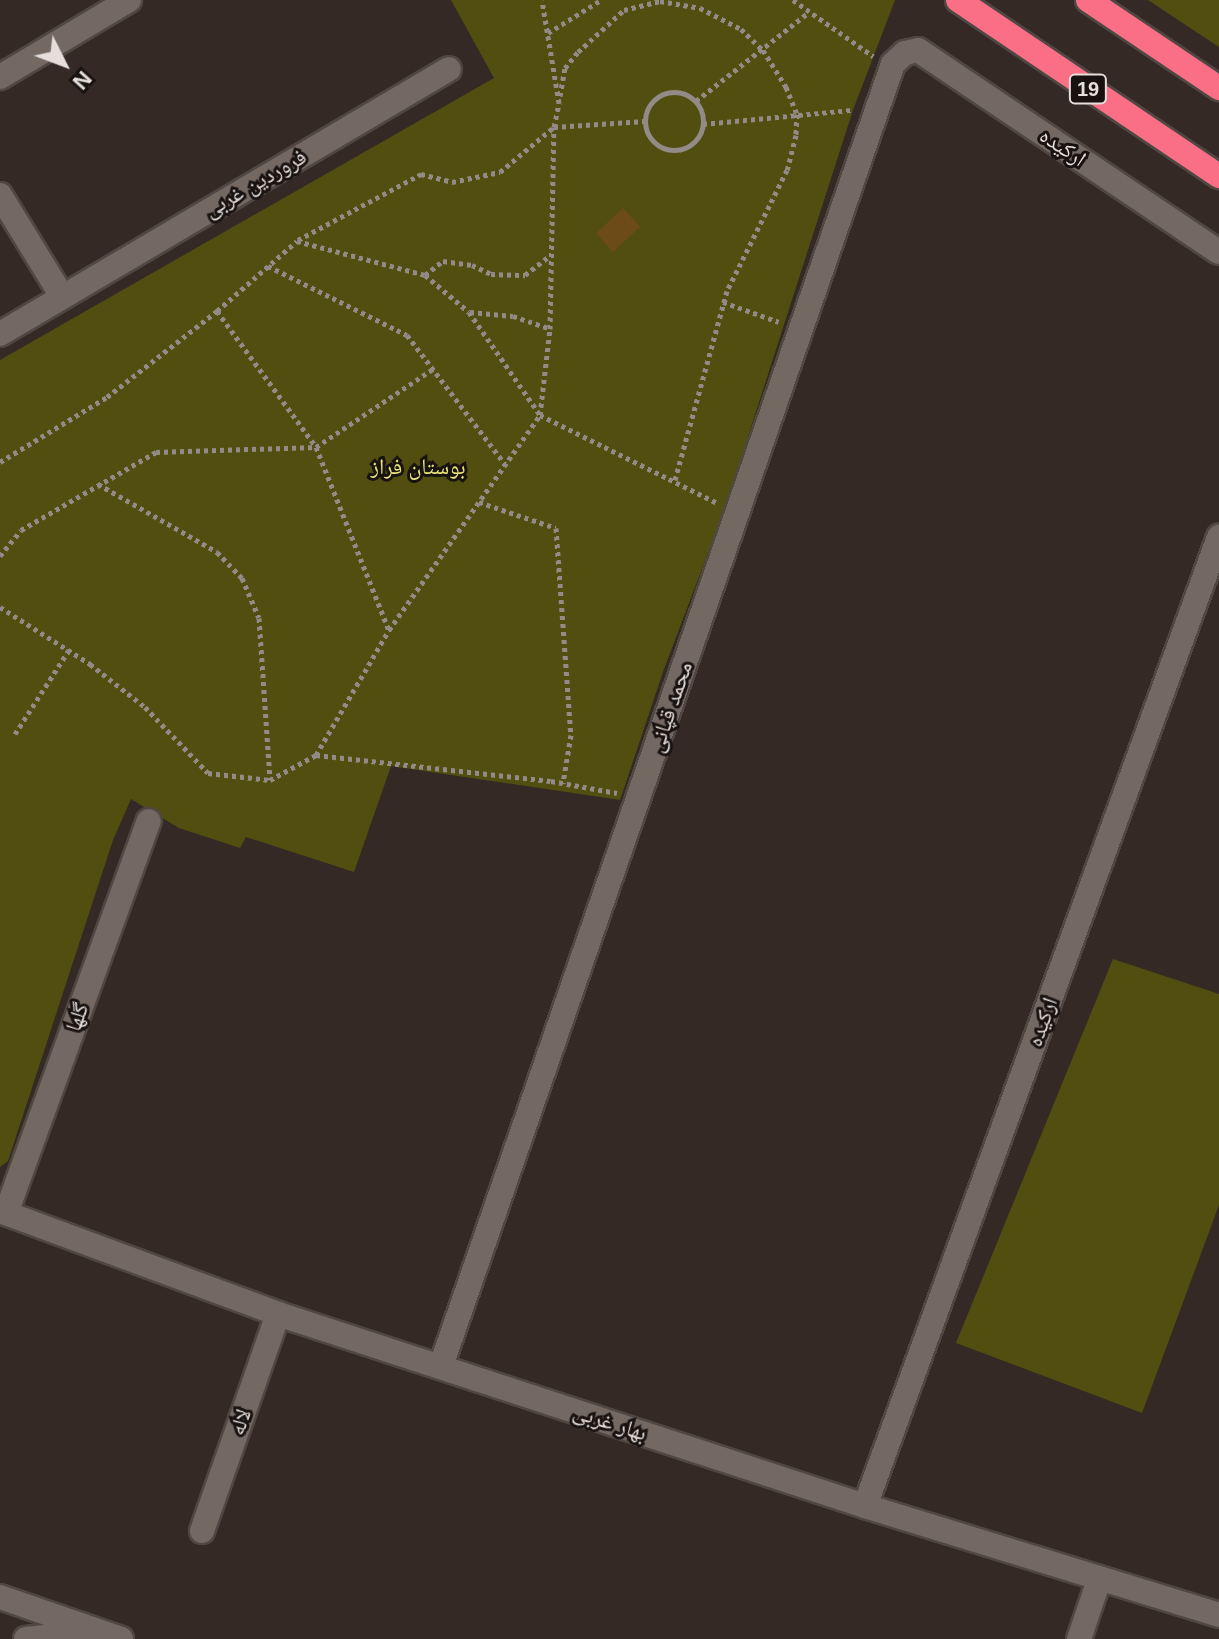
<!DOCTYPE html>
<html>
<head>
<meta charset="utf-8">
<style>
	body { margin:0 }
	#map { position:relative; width:1219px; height:1639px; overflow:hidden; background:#342925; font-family:Helvetica,"Noto Naskh Arabic",sans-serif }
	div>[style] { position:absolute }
	.green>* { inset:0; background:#524e10 }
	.building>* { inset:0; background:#6c4b16 }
	.path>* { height:5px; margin-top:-2.5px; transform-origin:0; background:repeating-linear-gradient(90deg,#948b88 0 4px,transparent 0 8px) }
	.path>.ring { margin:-2.5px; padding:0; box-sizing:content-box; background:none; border:5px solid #948b88; border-radius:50% }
	.roads { filter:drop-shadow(2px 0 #504743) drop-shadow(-2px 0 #504743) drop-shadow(0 2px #504743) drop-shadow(0 -2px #504743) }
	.minor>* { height:24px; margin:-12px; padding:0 12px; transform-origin:12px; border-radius:12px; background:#746863 }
	.highway>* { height:24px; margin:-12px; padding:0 12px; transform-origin:12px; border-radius:12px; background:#fa6f85 }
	span { translate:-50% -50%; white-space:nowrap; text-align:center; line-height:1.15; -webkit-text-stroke:6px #181311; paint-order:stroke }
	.shield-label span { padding:2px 6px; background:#181311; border:2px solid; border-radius:6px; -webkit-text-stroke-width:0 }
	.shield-label { font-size:20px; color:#e5dedb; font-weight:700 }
	.street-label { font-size:22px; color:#e5dedb }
	.park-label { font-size:22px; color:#eae377 }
	.north { position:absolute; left:24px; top:24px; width:80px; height:80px; -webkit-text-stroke:6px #181311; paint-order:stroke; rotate:132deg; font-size:22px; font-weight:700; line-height:32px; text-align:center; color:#e5dedb }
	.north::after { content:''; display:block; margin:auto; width:28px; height:36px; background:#e5dedb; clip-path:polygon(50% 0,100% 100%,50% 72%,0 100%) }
</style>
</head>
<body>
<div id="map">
	<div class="green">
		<i style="clip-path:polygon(451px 0,895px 0,853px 110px,725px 508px,664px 669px,620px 800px,391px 766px,354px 872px,246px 837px,240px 848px,179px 828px,131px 799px,113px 840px,8px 1161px,0 1167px,0 360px,494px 78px)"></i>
		<i style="clip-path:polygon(1148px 0,1219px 0,1219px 47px)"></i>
		<i style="clip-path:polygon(1113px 959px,1219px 994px,1219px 1205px,1142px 1413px,956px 1343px)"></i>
	</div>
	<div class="building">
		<i style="clip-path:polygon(623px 208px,640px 227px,613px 252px,596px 233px)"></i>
	</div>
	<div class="path">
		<i style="left:793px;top:0;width:98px;rotate:35deg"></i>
		<i style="left:548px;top:33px;width:62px;rotate:-31.9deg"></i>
		<i class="ring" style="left:645px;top:92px;width:53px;height:53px"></i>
		<i style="left:560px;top:96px;width:28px;rotate:-80deg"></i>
		<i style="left:565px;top:68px;width:21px;rotate:-51deg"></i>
		<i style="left:578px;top:52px;width:62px;rotate:-42.4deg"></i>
		<i style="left:624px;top:10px;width:37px;rotate:-14deg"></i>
		<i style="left:660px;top:1px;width:41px;rotate:9.9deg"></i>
		<i style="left:700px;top:8px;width:46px;rotate:27.1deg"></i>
		<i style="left:741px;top:29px;width:30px;rotate:44deg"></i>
		<i style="left:763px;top:50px;width:44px;rotate:58.1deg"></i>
		<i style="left:786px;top:87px;width:29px;rotate:68deg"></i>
		<i style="left:797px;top:114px;width:21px;rotate:93deg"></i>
		<i style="left:796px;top:135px;width:36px;rotate:104deg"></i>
		<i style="left:787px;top:170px;width:135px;rotate:116.4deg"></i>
		<i style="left:727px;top:291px;width:196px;rotate:105.4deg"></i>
		<i style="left:696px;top:101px;width:142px;rotate:-38.2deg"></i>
		<i style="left:703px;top:124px;width:150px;rotate:-5.4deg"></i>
		<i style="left:298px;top:240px;width:140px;rotate:-28.2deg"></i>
		<i style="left:421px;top:174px;width:32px;rotate:14deg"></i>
		<i style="left:452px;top:182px;width:49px;rotate:-11.8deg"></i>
		<i style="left:500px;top:172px;width:70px;rotate:-39.8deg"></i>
		<i style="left:554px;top:127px;width:91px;rotate:-3.8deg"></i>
		<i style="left:268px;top:266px;width:155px;rotate:26.4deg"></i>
		<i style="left:407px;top:335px;width:162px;rotate:52.8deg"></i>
		<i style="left:425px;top:275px;width:23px;rotate:-38deg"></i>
		<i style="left:443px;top:261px;width:29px;rotate:8deg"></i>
		<i style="left:472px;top:265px;width:21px;rotate:25deg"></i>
		<i style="left:491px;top:274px;width:34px;rotate:2deg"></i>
		<i style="left:525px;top:275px;width:31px;rotate:-38deg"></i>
		<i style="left:723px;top:302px;width:59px;rotate:19.7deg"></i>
		<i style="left:217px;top:311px;width:168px;rotate:53.9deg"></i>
		<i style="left:316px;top:447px;width:197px;rotate:68.3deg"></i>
		<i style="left:470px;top:312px;width:43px;rotate:5.3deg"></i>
		<i style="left:513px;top:316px;width:39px;rotate:19deg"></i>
		<i style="left:0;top:462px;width:125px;rotate:-31.3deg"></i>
		<i style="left:107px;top:397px;width:140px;rotate:-38deg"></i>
		<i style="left:217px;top:311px;width:106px;rotate:-41.2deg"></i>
		<i style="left:297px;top:241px;width:132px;rotate:14.9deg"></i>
		<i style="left:425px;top:275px;width:57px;rotate:40.1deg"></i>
		<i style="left:469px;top:312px;width:125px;rotate:55.4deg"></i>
		<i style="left:540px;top:415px;width:198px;rotate:26.4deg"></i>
		<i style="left:98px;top:484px;width:137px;rotate:29.7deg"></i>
		<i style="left:217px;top:552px;width:36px;rotate:46deg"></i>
		<i style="left:242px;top:578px;width:43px;rotate:67deg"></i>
		<i style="left:259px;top:618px;width:162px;rotate:86.1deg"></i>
		<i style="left:479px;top:502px;width:81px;rotate:18.7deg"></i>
		<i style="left:556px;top:528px;width:208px;rotate:85.9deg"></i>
		<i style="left:571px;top:735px;width:49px;rotate:99.5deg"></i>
		<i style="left:0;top:556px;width:33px;rotate:-51deg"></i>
		<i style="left:21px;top:530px;width:156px;rotate:-30deg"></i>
		<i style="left:156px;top:452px;width:160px;rotate:-1.8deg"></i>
		<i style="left:316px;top:447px;width:141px;rotate:-33.7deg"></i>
		<i style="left:0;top:607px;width:107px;rotate:32.3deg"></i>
		<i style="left:90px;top:664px;width:70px;rotate:38deg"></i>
		<i style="left:145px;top:707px;width:91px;rotate:46.3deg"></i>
		<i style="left:208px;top:773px;width:62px;rotate:6.4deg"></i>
		<i style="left:270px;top:780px;width:52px;rotate:-28.5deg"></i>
		<i style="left:316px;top:755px;width:236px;rotate:6.3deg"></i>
		<i style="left:551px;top:781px;width:67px;rotate:10.3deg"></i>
		<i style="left:15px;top:734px;width:100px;rotate:-57.3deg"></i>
		<i style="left:316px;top:755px;width:145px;rotate:-59.7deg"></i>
		<i style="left:389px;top:630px;width:263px;rotate:-54.9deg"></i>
		<i style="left:540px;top:415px;width:87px;rotate:-83.4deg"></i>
		<i style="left:550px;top:329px;width:202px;rotate:-88.9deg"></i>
		<i style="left:554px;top:127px;width:25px;rotate:-78deg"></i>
		<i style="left:559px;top:103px;width:104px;rotate:-99.4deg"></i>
	</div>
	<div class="roads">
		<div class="minor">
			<i style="left:0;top:77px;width:150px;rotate:-30.8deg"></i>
			<i style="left:0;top:195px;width:119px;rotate:58.5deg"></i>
			<i style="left:0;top:334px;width:521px;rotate:-30.55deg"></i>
			<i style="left:0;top:1211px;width:296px;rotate:20.3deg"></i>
			<i style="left:278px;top:1314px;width:618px;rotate:18.11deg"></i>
			<i style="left:865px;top:1506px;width:370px;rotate:17.1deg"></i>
			<i style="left:6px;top:1213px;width:417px;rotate:-70deg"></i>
			<i style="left:441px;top:1366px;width:1378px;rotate:-70.86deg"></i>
			<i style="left:893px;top:64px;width:16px;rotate:-43deg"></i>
			<i style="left:905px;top:53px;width:13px;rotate:-13deg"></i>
			<i style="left:918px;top:50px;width:362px;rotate:33.9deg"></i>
			<i style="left:865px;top:1506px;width:1032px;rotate:-69.93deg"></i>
			<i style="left:202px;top:1531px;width:230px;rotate:-70.7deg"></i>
			<i style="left:0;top:1597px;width:128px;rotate:19.1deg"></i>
			<i style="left:26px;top:1639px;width:65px;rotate:-6.1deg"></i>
			<i style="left:1079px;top:1639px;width:62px;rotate:-71.3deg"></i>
		</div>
		<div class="highway">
			<i style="left:958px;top:0;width:315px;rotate:34deg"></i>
			<i style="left:1088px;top:0;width:158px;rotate:33.9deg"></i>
		</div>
	</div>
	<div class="shield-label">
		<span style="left:1088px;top:89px">19</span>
	</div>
	<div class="street-label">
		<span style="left:1063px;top:147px;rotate:34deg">ارکیده</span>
		<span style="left:255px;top:183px;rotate:-30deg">فروردین غربی</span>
		<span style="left:670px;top:707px;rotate:-71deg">محمد قپانی</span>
		<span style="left:77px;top:1017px;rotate:-70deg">گلها</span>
		<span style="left:1042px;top:1022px;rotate:-70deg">ارکیده</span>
		<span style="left:240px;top:1422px;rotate:-71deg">لاله</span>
		<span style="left:610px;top:1422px;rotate:18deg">بهار غربی</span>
	</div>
	<div class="park-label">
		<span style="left:418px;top:467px">بوستان فراز</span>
	</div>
	<div class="north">N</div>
</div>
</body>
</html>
